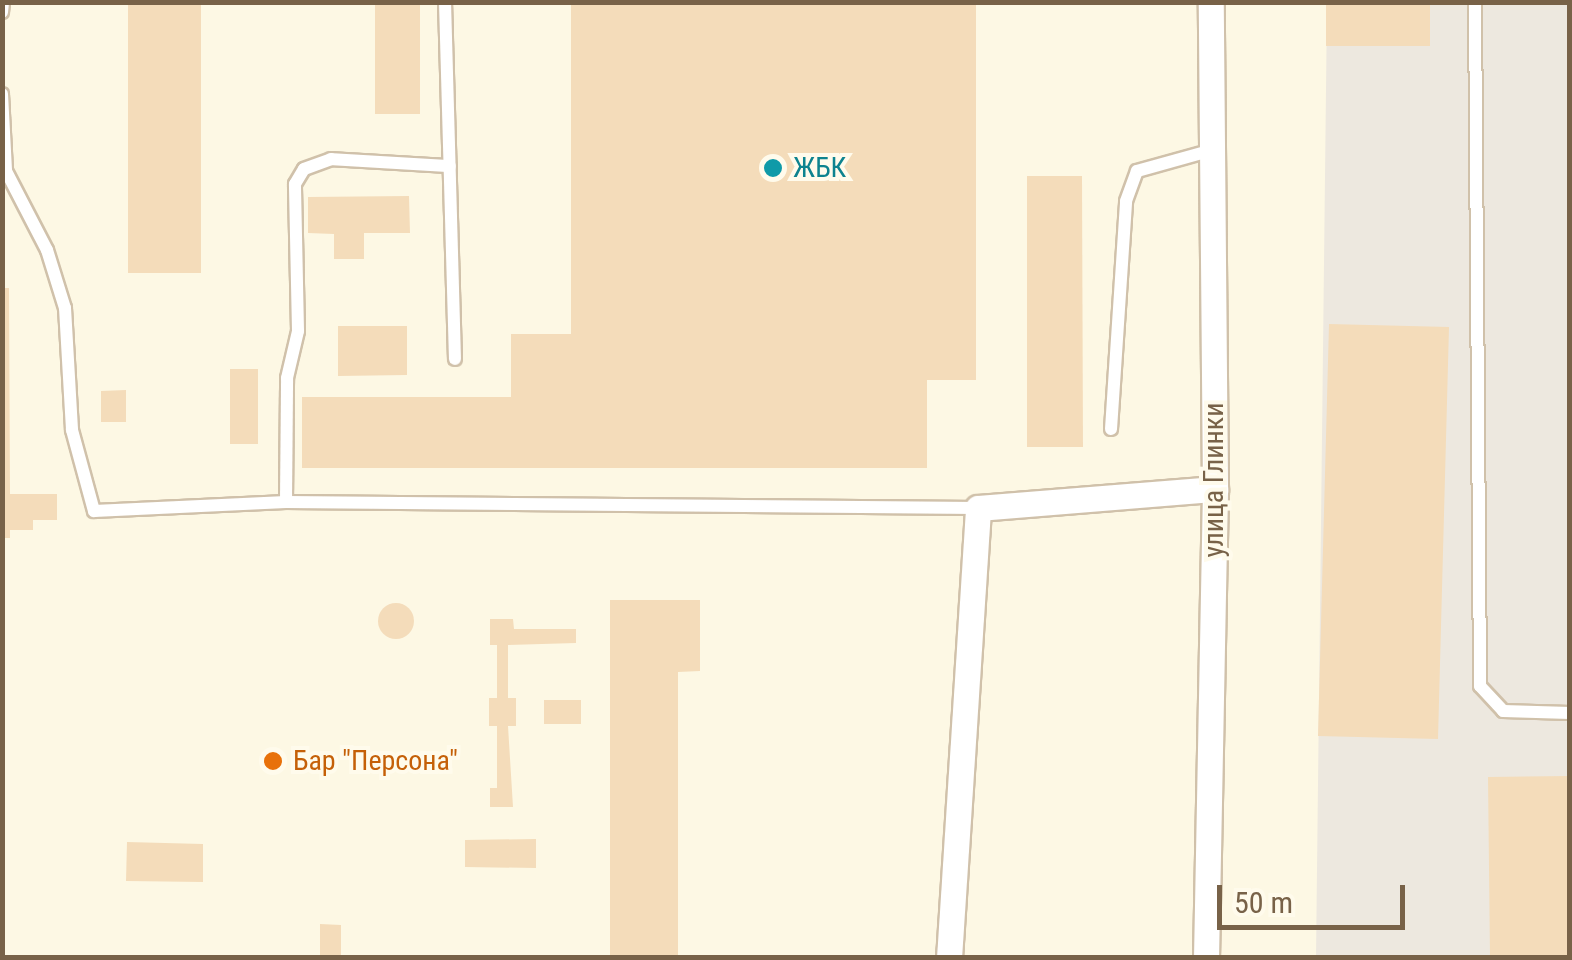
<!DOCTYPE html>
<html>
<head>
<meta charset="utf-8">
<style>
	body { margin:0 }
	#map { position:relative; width:1572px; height:960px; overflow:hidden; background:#fdf8e4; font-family:"Roboto Condensed",sans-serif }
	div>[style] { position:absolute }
	.industrial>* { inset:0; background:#ede8df }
	.building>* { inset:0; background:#f4dcba }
	.round { border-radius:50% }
	.roads { filter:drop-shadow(2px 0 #d0c1aa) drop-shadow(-2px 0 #d0c1aa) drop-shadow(0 2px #d0c1aa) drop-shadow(0 -2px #d0c1aa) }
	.service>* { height:12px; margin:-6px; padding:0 6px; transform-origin:6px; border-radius:6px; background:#fff }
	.minor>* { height:25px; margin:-12.5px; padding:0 12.5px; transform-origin:12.5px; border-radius:12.5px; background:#fff }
	.dots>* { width:28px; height:28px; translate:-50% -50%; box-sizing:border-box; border:5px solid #fffbec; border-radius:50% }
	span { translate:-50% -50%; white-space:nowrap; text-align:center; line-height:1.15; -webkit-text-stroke:8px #fffbec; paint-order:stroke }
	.culture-label { font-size:28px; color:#0d838f }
	.left { translate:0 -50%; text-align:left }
	.street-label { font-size:28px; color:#786248 }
	.food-label { font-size:28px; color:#c56008 }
	.frame { position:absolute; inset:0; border:5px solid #786248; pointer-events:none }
	.scale { position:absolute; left:1217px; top:885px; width:188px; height:45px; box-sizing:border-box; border:5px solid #786248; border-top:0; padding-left:12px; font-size:30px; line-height:35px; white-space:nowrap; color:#786248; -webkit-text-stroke:8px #fffbec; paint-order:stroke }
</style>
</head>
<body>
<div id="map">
	<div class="industrial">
		<i style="clip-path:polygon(1327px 3px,1569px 3px,1569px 957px,1316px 957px)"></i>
	</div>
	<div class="building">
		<i style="clip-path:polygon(375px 2px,420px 2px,420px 114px,375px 114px)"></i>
		<i style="clip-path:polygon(571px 2px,976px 2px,976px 380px,927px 380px,927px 468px,302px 468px,302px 397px,511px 397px,511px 334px,571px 334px)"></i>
		<i style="clip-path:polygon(1326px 2px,1430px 2px,1430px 46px,1326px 46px)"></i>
		<i style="clip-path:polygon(201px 3px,201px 273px,128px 273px,128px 4px)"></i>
		<i style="clip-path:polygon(1027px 176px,1082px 176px,1083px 447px,1027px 447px)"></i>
		<i style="clip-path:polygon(409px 196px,410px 233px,364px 233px,364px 259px,334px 259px,334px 234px,308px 233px,308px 197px)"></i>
		<i style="clip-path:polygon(2px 288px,9px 288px,10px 494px,57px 494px,57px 520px,33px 520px,33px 530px,10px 530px,10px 538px,2px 538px)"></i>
		<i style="clip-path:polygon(1329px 324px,1449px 327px,1438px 739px,1318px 736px)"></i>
		<i style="clip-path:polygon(338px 326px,407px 326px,407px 375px,338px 376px)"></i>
		<i style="clip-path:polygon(230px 369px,258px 369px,258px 444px,230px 444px)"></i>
		<i style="clip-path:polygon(126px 390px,126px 422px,101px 422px,101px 391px)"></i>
		<i style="clip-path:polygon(610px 600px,700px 600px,700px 671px,678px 672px,678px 958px,610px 958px)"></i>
		<i class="round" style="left:378px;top:603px;width:36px;height:36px"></i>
		<i style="clip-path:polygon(490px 619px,513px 619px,514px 629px,576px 629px,576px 643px,508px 645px,508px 698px,516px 698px,516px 726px,508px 726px,513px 807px,490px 807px,490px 788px,497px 788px,497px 726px,489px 726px,489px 698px,497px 698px,497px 645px,490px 645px)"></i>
		<i style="clip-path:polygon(544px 700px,581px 700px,581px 724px,544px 724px)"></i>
		<i style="clip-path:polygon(1570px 776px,1570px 958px,1490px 958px,1488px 777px)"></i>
		<i style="clip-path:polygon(536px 839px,536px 868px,465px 867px,465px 840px)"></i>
		<i style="clip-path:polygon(127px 842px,203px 844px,203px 882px,126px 881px)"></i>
		<i style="clip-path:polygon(320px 924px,341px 925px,341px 958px,320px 958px)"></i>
	</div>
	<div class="roads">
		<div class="service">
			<i style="left:445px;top:2px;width:357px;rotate:88.4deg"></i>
			<i style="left:1475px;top:2px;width:684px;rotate:89.58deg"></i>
			<i style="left:1480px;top:686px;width:34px;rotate:47deg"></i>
			<i style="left:1503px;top:711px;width:67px;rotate:1.7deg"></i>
			<i style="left:2px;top:12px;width:10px;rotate:-84deg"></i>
			<i style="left:2px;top:94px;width:77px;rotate:87deg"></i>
			<i style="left:6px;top:171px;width:89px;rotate:62.6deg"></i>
			<i style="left:47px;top:250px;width:61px;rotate:72.8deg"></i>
			<i style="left:65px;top:308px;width:122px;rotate:86.7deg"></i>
			<i style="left:72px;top:430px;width:84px;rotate:74.8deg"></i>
			<i style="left:94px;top:511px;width:192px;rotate:-2.7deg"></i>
			<i style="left:286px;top:502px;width:692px;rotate:0.5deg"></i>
			<i style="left:1111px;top:429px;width:228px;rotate:-86.2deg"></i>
			<i style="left:1126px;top:201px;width:32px;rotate:-70deg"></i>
			<i style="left:1137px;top:171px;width:78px;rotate:-15.6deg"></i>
			<i style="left:286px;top:502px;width:124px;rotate:-89.5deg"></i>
			<i style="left:287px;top:378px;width:48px;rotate:-76.8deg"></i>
			<i style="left:298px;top:331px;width:147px;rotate:-91.2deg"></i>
			<i style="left:295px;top:184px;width:17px;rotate:-59deg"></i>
			<i style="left:304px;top:169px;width:29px;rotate:-20deg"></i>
			<i style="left:331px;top:159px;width:119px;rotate:3.4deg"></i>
		</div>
		<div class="minor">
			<i style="left:949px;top:958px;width:451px;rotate:-86.3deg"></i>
			<i style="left:978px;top:508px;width:238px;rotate:-4.6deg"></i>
			<i style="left:1206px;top:958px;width:469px;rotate:-88.9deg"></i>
			<i style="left:1215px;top:489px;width:487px;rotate:-90.5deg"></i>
		</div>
	</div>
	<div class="dots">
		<i style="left:773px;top:168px;background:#0f9aa8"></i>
		<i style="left:273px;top:761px;background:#e8710a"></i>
	</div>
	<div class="culture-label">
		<span class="left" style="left:793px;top:168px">ЖБК</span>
	</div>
	<div class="street-label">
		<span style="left:1214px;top:480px;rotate:-90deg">улица Глинки</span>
	</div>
	<div class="food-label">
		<span class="left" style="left:293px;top:761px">Бар "Персона"</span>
	</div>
	<div class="frame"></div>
	<div class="scale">50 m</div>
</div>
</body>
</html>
